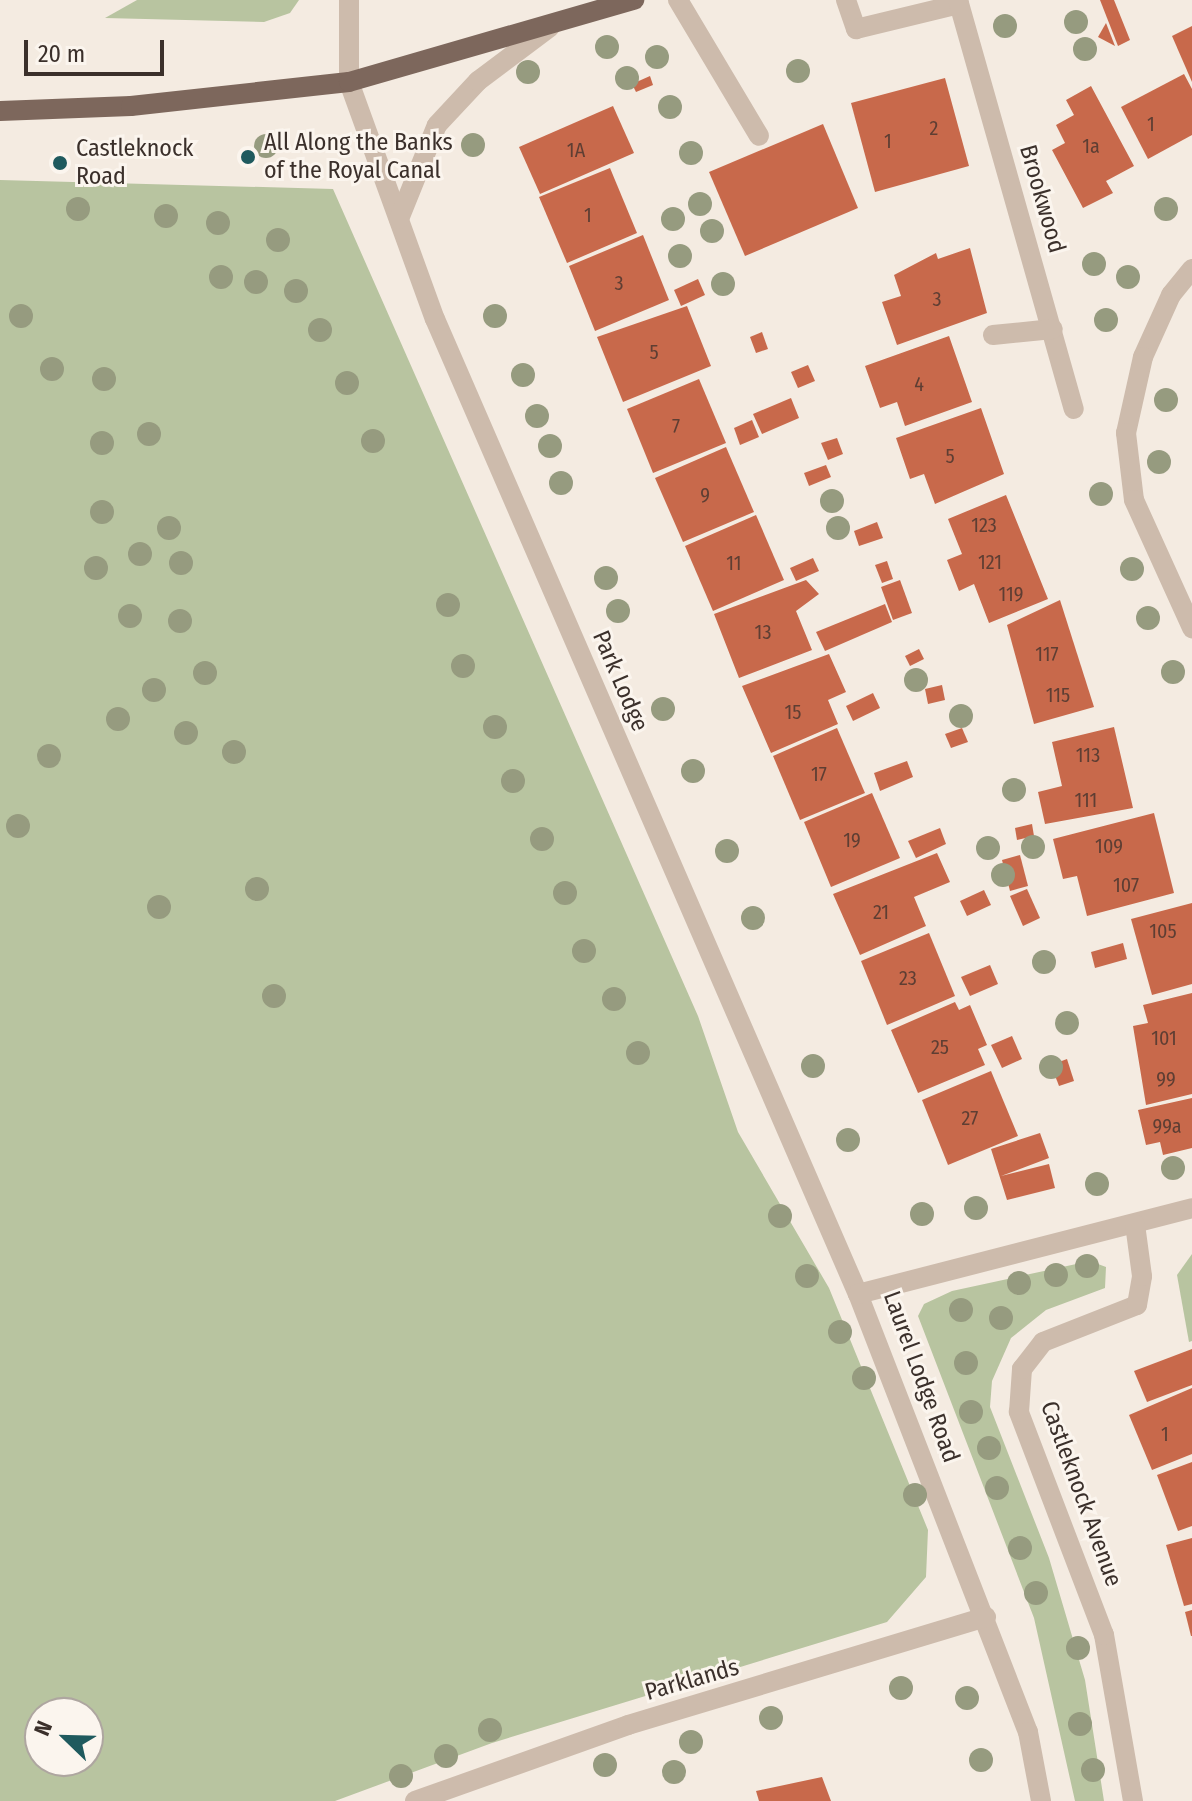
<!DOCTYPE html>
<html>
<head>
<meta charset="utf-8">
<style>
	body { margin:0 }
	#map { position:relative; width:1192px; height:1801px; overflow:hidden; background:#f4ebe1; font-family:"Fira Sans Condensed",sans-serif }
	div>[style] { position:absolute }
	.green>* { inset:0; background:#b8c4a0 }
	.building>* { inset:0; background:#c8694b }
	.minor>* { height:20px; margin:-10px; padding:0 10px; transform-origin:10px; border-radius:10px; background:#cdbbac }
	.major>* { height:20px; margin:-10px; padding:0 10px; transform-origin:10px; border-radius:10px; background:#7d675c }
	.trees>* { width:24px; height:24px; margin:-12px; border-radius:50%; background:#969b7f }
	.dots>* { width:22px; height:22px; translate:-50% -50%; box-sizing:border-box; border:4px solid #fbf5ee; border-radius:50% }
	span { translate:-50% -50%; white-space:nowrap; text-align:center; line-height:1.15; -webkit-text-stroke:6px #fbf5ee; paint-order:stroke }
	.number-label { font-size:20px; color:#5e3e33 }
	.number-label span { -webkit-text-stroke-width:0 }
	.poi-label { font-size:24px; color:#3b302b }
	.left { translate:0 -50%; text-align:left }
	.street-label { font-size:24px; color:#3b302b }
	.north { position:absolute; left:24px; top:1697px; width:80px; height:80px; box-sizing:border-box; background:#fbf5ee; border:2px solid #aea6a0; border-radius:50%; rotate:293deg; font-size:22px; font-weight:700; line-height:32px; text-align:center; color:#3b302b }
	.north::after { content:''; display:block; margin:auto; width:28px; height:36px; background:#1f5a5e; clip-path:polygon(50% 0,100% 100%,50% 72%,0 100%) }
	.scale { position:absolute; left:24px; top:40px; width:140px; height:36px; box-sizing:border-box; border:4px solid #3b302b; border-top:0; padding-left:10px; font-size:24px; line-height:28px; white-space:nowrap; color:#3b302b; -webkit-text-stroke:6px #fbf5ee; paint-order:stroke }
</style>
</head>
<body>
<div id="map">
	<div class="green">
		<i style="clip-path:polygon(137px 0,299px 0,290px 13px,264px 22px,105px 18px)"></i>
		<i style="clip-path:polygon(evenodd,0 180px,333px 189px,698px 1016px,738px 1132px,829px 1288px,928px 1530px,926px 1577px,887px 1622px,492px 1743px,335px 1801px,0 1801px,0 180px,40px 1713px,88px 1713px,88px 1761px,40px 1761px,40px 1713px)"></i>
		<i style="clip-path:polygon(1192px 1254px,1192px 1341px,1189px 1342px,1177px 1275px)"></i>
		<i style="clip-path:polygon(1090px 1261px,1106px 1267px,1105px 1288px,1046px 1310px,1011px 1338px,992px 1381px,990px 1407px,1049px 1558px,1085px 1680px,1104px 1801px,1075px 1801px,1034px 1618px,918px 1316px,924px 1304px,952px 1291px)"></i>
	</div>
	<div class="building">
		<i style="clip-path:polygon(1100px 0,1114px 0,1130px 40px,1118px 46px)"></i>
		<i style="clip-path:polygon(1106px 23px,1115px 46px,1098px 37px)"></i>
		<i style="clip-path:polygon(1192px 26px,1192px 82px,1172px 36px)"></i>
		<i style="clip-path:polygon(1184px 74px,1192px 89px,1192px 135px,1148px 159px,1121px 107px)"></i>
		<i style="clip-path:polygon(650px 76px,653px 85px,636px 92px,632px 84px)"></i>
		<i style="clip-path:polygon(945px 78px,969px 166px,875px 192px,851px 103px)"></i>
		<i style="clip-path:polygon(1091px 86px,1134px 166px,1106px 181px,1113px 193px,1083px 208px,1052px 150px,1065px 143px,1056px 125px,1074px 115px,1066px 100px)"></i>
		<i style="clip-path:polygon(613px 106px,634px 153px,540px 194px,519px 147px)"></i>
		<i style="clip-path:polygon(823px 124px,858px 208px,745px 256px,709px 172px)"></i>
		<i style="clip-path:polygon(610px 168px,637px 233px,567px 263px,539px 197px)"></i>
		<i style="clip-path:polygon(643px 235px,669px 300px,595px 331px,569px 266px)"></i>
		<i style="clip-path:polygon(970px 248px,987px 313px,897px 345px,882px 302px,901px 296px,894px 275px,936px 253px,938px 259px)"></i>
		<i style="clip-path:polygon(698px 279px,705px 295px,681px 306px,674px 290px)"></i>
		<i style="clip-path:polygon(687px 306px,711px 366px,623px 402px,597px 337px)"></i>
		<i style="clip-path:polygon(762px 332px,768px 349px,756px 353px,750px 337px)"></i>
		<i style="clip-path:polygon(949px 336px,972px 402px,905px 426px,897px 402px,880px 408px,865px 366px)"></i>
		<i style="clip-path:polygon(808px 365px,815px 381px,798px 388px,791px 372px)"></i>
		<i style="clip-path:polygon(699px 379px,726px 443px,653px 473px,627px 409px)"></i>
		<i style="clip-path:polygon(791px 398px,799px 418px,762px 434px,753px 414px)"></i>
		<i style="clip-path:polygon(981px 408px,1004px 474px,935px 504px,924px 474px,910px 479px,896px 438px)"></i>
		<i style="clip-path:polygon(752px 420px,759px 437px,740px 445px,734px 428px)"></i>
		<i style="clip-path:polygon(837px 438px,843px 454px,828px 460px,821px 443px)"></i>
		<i style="clip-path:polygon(726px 447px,754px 512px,683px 542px,655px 478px)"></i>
		<i style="clip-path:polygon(826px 465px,831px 477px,809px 486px,804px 473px)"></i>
		<i style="clip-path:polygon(1006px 495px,1048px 599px,989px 623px,974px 584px,959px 591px,947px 560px,962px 554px,948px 519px)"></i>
		<i style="clip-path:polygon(756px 515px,784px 580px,713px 611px,685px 546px)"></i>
		<i style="clip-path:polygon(877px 522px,883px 538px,859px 546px,854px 531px)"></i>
		<i style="clip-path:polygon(813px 558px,819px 571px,796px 581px,790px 568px)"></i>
		<i style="clip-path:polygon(887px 561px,893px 579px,882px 583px,875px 565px)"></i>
		<i style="clip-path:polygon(806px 580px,819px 594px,796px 611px,812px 650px,739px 678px,714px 614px)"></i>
		<i style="clip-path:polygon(900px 580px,912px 613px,893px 620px,881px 587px)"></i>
		<i style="clip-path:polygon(1060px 600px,1094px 707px,1034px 724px,1007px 625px)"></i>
		<i style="clip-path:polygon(885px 604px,892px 622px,825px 651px,816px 632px)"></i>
		<i style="clip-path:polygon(919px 649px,924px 659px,910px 666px,905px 656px)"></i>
		<i style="clip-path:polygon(829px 654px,846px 692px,828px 700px,838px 724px,771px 753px,742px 686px)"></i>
		<i style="clip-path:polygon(942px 685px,945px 700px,928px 704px,925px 689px)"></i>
		<i style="clip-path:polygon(873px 693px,880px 708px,853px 721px,846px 706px)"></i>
		<i style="clip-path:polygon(1114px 727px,1133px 808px,1045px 824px,1038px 792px,1062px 786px,1052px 742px)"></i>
		<i style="clip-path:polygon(837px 728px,865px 793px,800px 820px,773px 756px)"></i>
		<i style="clip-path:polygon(962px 728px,968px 742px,951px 748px,945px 734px)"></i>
		<i style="clip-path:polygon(907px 761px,913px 777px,880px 791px,874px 773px)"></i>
		<i style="clip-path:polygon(872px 793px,900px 858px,831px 887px,804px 822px)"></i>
		<i style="clip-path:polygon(1154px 813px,1174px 893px,1087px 916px,1077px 876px,1063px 879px,1053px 839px)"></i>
		<i style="clip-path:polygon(1032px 824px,1034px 836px,1017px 840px,1015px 828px)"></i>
		<i style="clip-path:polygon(940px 828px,946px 844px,916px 858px,908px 841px)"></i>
		<i style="clip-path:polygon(937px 853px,950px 882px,914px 897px,926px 926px,860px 955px,833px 894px)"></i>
		<i style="clip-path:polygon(1020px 855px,1028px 886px,1010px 891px,1002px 860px)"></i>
		<i style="clip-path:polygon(1027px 889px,1040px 918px,1023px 926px,1010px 896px)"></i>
		<i style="clip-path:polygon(984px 890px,991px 905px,967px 916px,960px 901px)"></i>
		<i style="clip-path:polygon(1192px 903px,1192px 984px,1152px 995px,1131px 919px)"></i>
		<i style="clip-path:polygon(929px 933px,955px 996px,887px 1025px,861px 961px)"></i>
		<i style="clip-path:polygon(1123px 943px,1127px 959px,1095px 968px,1091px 952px)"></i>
		<i style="clip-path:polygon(990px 965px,998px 984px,970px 996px,961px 977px)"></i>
		<i style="clip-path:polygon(1192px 993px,1192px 1094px,1146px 1105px,1133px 1026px,1148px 1023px,1143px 1005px)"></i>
		<i style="clip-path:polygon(955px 1002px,959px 1010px,970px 1005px,987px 1045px,978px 1049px,985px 1065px,918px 1093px,891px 1030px)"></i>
		<i style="clip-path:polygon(1012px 1036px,1022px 1059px,1002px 1068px,991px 1045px)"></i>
		<i style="clip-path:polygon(1067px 1059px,1074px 1081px,1059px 1086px,1051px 1065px)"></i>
		<i style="clip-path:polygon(991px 1071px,1018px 1136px,948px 1165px,922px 1100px)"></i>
		<i style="clip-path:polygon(1192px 1098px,1192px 1148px,1163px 1155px,1160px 1142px,1146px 1145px,1138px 1110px)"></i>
		<i style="clip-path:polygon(1040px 1133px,1049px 1158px,1001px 1176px,1049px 1164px,1055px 1188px,1007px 1200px,991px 1149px)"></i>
		<i style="clip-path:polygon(1192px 1349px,1192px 1385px,1147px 1402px,1134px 1371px)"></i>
		<i style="clip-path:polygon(1192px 1388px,1192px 1454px,1152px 1470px,1129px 1415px)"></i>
		<i style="clip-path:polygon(1192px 1462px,1192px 1526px,1178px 1531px,1157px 1475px)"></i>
		<i style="clip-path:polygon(1192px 1538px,1192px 1604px,1184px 1606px,1166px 1545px)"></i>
		<i style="clip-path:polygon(1192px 1610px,1192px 1636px,1191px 1636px,1185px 1612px)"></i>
		<i style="clip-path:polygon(822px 1777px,831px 1801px,759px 1801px,756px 1791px)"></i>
	</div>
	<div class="minor">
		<i style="left:349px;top:0;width:82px;rotate:90deg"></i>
		<i style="left:349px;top:82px;width:252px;rotate:70.1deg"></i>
		<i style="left:435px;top:319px;width:1063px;rotate:66.55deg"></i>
		<i style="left:858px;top:1294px;width:470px;rotate:68.8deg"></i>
		<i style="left:1028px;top:1732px;width:70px;rotate:79.3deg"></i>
		<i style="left:678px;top:0;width:158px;rotate:59.2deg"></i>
		<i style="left:846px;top:0;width:31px;rotate:71deg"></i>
		<i style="left:856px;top:29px;width:106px;rotate:-13.6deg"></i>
		<i style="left:958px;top:0;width:425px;rotate:74.2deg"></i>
		<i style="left:399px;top:219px;width:101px;rotate:-68deg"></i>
		<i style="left:437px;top:125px;width:60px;rotate:-47deg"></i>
		<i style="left:478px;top:81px;width:90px;rotate:-36.9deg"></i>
		<i style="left:1192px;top:269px;width:33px;rotate:129deg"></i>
		<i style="left:1171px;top:295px;width:68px;rotate:114.3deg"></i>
		<i style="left:1143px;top:357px;width:78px;rotate:102.6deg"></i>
		<i style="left:1126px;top:433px;width:67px;rotate:83.2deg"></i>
		<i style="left:1134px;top:500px;width:141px;rotate:65.6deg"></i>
		<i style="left:993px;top:335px;width:60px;rotate:-5.7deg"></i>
		<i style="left:858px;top:1294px;width:345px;rotate:-14.4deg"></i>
		<i style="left:415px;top:1801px;width:226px;rotate:-19.6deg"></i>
		<i style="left:628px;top:1725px;width:374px;rotate:-16.8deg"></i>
		<i style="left:1133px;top:1801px;width:169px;rotate:-99.9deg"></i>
		<i style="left:1104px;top:1635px;width:239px;rotate:-110.9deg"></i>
		<i style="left:1019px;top:1412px;width:43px;rotate:-86deg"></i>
		<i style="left:1022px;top:1369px;width:34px;rotate:-52deg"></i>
		<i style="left:1043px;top:1342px;width:101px;rotate:-21.5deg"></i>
		<i style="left:1137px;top:1305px;width:29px;rotate:-80deg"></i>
		<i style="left:1142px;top:1276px;width:52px;rotate:-97.7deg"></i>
	</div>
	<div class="major">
		<i style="left:0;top:111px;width:131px;rotate:-2.2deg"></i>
		<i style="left:131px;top:106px;width:219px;rotate:-6.3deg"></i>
		<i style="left:349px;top:82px;width:297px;rotate:-16.1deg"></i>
	</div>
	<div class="trees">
		<i style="left:1076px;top:22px"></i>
		<i style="left:1005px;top:26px"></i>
		<i style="left:607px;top:47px"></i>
		<i style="left:1085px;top:49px"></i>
		<i style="left:657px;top:57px"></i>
		<i style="left:798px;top:71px"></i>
		<i style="left:528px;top:72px"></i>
		<i style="left:627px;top:78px"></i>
		<i style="left:670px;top:107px"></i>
		<i style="left:473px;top:145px"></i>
		<i style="left:266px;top:146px"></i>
		<i style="left:691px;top:153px"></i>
		<i style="left:700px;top:204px"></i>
		<i style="left:78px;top:209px"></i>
		<i style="left:1166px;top:209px"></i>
		<i style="left:166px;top:216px"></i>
		<i style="left:673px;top:219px"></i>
		<i style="left:218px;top:223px"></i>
		<i style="left:712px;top:231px"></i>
		<i style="left:278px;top:240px"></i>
		<i style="left:680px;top:256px"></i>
		<i style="left:1094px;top:264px"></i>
		<i style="left:221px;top:277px"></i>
		<i style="left:1128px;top:277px"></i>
		<i style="left:256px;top:282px"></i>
		<i style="left:723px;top:284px"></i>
		<i style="left:296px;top:291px"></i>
		<i style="left:21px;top:316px"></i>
		<i style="left:495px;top:316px"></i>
		<i style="left:1106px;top:320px"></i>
		<i style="left:320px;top:330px"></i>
		<i style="left:52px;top:369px"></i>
		<i style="left:523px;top:375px"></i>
		<i style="left:104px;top:379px"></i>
		<i style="left:347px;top:383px"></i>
		<i style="left:1166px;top:400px"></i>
		<i style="left:537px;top:416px"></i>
		<i style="left:149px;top:434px"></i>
		<i style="left:373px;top:441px"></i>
		<i style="left:102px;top:443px"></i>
		<i style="left:550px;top:446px"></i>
		<i style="left:1159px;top:462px"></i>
		<i style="left:561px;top:483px"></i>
		<i style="left:1101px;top:494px"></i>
		<i style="left:832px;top:501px"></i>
		<i style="left:102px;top:512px"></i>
		<i style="left:169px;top:528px"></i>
		<i style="left:838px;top:528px"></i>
		<i style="left:140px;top:554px"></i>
		<i style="left:181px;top:563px"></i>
		<i style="left:96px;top:568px"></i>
		<i style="left:1132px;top:569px"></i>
		<i style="left:606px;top:578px"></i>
		<i style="left:448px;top:605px"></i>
		<i style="left:618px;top:611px"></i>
		<i style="left:130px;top:616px"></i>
		<i style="left:1148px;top:618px"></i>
		<i style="left:180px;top:621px"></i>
		<i style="left:463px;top:666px"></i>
		<i style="left:1173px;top:672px"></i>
		<i style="left:205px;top:673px"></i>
		<i style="left:916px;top:680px"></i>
		<i style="left:154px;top:690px"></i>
		<i style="left:663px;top:709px"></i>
		<i style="left:961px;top:716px"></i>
		<i style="left:118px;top:719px"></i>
		<i style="left:495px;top:727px"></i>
		<i style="left:186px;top:733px"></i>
		<i style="left:234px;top:752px"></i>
		<i style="left:49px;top:756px"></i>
		<i style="left:693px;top:771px"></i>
		<i style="left:513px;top:781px"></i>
		<i style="left:1014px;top:790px"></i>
		<i style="left:18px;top:826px"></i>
		<i style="left:542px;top:839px"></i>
		<i style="left:1033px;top:847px"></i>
		<i style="left:988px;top:848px"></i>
		<i style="left:727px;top:851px"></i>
		<i style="left:1003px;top:875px"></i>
		<i style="left:257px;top:889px"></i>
		<i style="left:565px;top:893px"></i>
		<i style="left:159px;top:907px"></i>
		<i style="left:753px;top:918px"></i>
		<i style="left:584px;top:951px"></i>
		<i style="left:1044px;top:962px"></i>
		<i style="left:274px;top:996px"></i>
		<i style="left:614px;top:999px"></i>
		<i style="left:1067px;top:1023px"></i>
		<i style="left:638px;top:1053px"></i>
		<i style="left:813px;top:1066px"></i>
		<i style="left:1051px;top:1067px"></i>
		<i style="left:848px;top:1140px"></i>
		<i style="left:1173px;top:1168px"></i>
		<i style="left:1097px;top:1184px"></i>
		<i style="left:976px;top:1208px"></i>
		<i style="left:922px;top:1214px"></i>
		<i style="left:780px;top:1216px"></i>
		<i style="left:1087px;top:1266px"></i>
		<i style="left:1056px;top:1275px"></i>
		<i style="left:807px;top:1276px"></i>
		<i style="left:1019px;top:1283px"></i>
		<i style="left:961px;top:1310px"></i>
		<i style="left:1001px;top:1318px"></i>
		<i style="left:840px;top:1332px"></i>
		<i style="left:966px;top:1363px"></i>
		<i style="left:864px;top:1378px"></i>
		<i style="left:971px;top:1412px"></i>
		<i style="left:989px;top:1448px"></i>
		<i style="left:997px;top:1488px"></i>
		<i style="left:915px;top:1495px"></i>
		<i style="left:1020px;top:1548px"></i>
		<i style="left:1036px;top:1593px"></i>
		<i style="left:1078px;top:1648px"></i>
		<i style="left:901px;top:1688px"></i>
		<i style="left:967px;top:1698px"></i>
		<i style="left:771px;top:1718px"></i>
		<i style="left:1080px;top:1724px"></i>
		<i style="left:490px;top:1730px"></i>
		<i style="left:691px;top:1742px"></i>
		<i style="left:446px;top:1756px"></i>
		<i style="left:981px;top:1760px"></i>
		<i style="left:605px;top:1765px"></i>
		<i style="left:1093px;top:1770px"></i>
		<i style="left:674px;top:1772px"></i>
		<i style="left:401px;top:1776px"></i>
	</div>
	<div class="dots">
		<i style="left:248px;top:157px;background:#1f5a5e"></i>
		<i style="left:60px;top:163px;background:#1f5a5e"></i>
	</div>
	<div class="number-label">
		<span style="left:1151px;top:124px">1</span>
		<span style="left:934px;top:128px">2</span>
		<span style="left:888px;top:141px">1</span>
		<span style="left:1091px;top:146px">1a</span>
		<span style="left:576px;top:150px">1A</span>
		<span style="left:588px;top:215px">1</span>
		<span style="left:619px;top:283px">3</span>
		<span style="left:937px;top:299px">3</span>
		<span style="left:654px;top:352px">5</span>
		<span style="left:919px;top:384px">4</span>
		<span style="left:676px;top:426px">7</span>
		<span style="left:950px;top:456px">5</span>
		<span style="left:705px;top:495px">9</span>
		<span style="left:984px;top:525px">123</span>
		<span style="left:990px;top:562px">121</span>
		<span style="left:734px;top:563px">11</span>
		<span style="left:1011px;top:594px">119</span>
		<span style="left:763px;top:632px">13</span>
		<span style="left:1047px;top:654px">117</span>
		<span style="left:1058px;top:695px">115</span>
		<span style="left:793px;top:712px">15</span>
		<span style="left:1088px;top:755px">113</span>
		<span style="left:819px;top:774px">17</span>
		<span style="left:1086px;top:800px">111</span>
		<span style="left:852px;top:840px">19</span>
		<span style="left:1109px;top:846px">109</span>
		<span style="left:1126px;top:885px">107</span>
		<span style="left:881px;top:912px">21</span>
		<span style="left:1163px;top:931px">105</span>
		<span style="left:908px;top:978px">23</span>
		<span style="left:1164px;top:1038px">101</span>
		<span style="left:940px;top:1047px">25</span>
		<span style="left:1166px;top:1079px">99</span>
		<span style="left:970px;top:1118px">27</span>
		<span style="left:1167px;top:1126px">99a</span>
		<span style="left:1165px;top:1434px">1</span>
	</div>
	<div class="poi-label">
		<span class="left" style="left:264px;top:157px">All Along the Banks<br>of the Royal Canal</span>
		<span class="left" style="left:76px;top:163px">Castleknock<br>Road</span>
	</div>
	<div class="street-label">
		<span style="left:1042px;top:199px;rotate:74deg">Brookwood</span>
		<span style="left:620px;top:681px;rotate:67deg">Park Lodge</span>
		<span style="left:921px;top:1377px;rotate:70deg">Laurel Lodge Road</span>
		<span style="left:1081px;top:1494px;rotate:70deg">Castleknock Avenue</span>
		<span style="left:692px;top:1680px;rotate:-16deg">Parklands</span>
	</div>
	<div class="north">N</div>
	<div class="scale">20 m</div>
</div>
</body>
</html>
